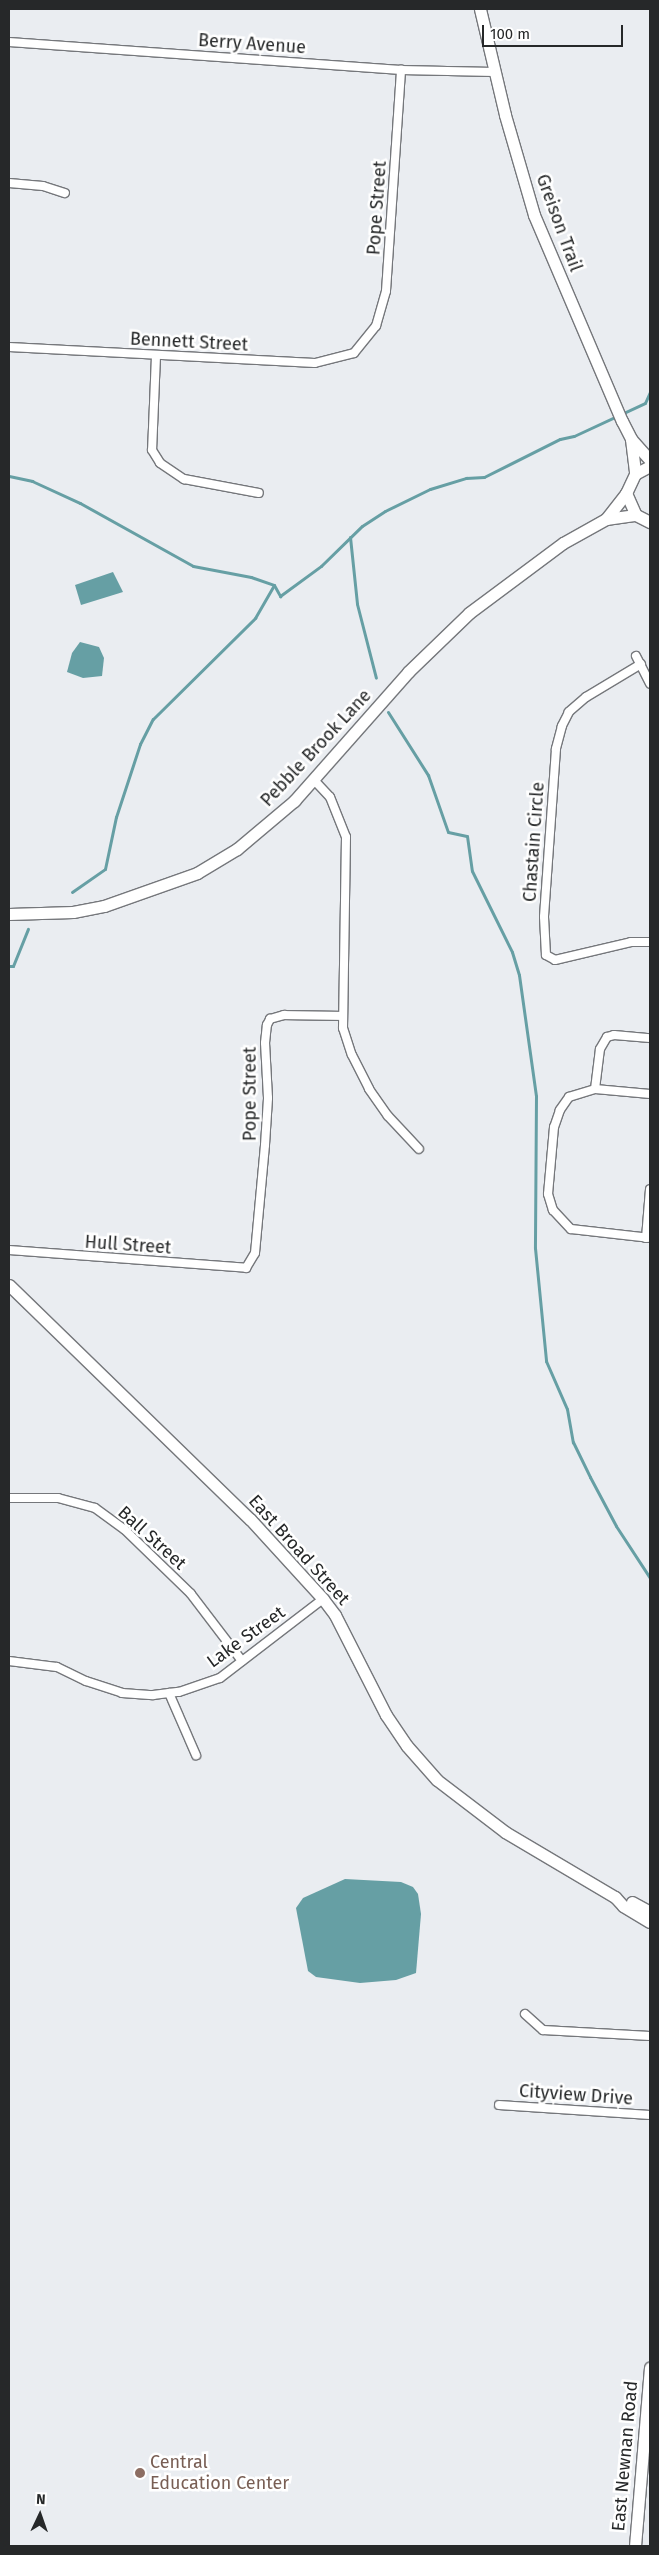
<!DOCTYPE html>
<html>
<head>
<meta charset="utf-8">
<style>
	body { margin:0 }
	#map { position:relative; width:659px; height:2555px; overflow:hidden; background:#eaedf1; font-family:"Fira Sans",sans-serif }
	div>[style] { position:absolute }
	.water>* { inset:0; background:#669fa4 }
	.stream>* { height:3px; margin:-1.5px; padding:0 1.5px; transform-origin:1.5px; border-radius:1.5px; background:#669fa4 }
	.roads { filter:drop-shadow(1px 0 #75777b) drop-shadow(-1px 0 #75777b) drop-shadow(0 1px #75777b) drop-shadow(0 -1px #75777b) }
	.street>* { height:8px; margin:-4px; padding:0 4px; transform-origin:4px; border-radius:4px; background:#fff }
	.secondary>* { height:11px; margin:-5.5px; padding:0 5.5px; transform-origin:5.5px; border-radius:5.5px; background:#fff }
	.dots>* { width:14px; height:14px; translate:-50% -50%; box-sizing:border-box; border:2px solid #fff; border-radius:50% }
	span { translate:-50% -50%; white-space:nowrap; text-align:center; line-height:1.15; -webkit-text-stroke:5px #fff; paint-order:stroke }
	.street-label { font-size:18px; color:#262829 }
	.education-label { font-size:18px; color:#785e54 }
	.left { translate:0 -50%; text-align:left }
	.frame { position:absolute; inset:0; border:10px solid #262829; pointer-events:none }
	.north { position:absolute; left:15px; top:2490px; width:50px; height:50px; -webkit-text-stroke:4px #fff; paint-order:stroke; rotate:3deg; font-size:14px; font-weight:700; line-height:20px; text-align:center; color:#262829 }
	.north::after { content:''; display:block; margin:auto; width:18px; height:22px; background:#262829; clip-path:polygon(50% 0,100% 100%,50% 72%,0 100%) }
	.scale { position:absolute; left:482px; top:25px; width:141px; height:22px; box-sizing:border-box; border:2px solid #262829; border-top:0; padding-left:6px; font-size:15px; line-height:18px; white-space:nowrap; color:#262829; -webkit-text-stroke:4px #fff; paint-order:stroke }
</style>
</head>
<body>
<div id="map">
	<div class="water">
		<i style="clip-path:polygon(113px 572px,123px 592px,81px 605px,75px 585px)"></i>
		<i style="clip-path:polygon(80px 642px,99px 647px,104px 658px,102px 676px,83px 678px,67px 672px,72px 653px)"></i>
		<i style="clip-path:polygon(345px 1879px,401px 1882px,413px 1887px,418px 1894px,421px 1914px,416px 1973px,396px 1980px,360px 1983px,316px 1977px,308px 1971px,296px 1908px,303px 1898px)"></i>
	</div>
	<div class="stream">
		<i style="left:9px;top:476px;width:24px;rotate:12deg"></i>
		<i style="left:32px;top:481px;width:53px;rotate:24.6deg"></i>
		<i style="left:80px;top:503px;width:129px;rotate:29.1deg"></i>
		<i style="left:193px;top:566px;width:59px;rotate:10.7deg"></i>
		<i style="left:251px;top:577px;width:24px;rotate:19deg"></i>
		<i style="left:274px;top:585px;width:13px;rotate:61deg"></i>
		<i style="left:280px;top:596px;width:51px;rotate:-36.2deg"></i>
		<i style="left:321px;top:566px;width:57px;rotate:-44.3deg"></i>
		<i style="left:362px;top:526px;width:27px;rotate:-33deg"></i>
		<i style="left:385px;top:511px;width:50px;rotate:-26.1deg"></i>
		<i style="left:430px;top:489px;width:38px;rotate:-17deg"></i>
		<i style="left:466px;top:478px;width:18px;rotate:-3deg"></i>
		<i style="left:484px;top:477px;width:85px;rotate:-26.6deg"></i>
		<i style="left:560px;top:439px;width:14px;rotate:-12deg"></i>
		<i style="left:574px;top:436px;width:78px;rotate:-24.9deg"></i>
		<i style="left:645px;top:403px;width:12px;rotate:-66deg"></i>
		<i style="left:350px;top:537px;width:67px;rotate:84deg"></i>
		<i style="left:357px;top:604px;width:76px;rotate:75.6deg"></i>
		<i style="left:388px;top:712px;width:75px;rotate:57.6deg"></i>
		<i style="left:428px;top:775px;width:60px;rotate:70.7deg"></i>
		<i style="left:448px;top:832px;width:19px;rotate:12deg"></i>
		<i style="left:467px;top:836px;width:35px;rotate:82deg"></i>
		<i style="left:472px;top:871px;width:90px;rotate:63.7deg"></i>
		<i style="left:512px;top:952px;width:24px;rotate:73deg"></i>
		<i style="left:519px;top:975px;width:122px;rotate:82deg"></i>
		<i style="left:536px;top:1096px;width:152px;rotate:90.4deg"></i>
		<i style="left:535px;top:1248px;width:114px;rotate:84.4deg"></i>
		<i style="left:546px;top:1361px;width:52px;rotate:66.4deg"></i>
		<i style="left:567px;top:1409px;width:34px;rotate:80deg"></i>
		<i style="left:573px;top:1442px;width:39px;rotate:64deg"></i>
		<i style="left:590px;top:1477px;width:55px;rotate:62deg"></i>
		<i style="left:616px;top:1526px;width:62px;rotate:56.8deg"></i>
		<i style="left:72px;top:892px;width:40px;rotate:-34.9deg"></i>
		<i style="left:105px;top:869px;width:53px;rotate:-78.1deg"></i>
		<i style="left:116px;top:817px;width:77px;rotate:-71.8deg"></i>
		<i style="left:140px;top:744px;width:28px;rotate:-63deg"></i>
		<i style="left:153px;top:719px;width:144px;rotate:-44.7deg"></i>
		<i style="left:255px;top:618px;width:38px;rotate:-60deg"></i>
		<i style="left:9px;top:966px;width:4px"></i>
		<i style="left:13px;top:966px;width:40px;rotate:-68deg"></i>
	</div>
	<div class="roads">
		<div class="street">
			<i style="left:9px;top:42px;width:393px;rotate:4.1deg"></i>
			<i style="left:401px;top:70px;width:93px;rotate:1.2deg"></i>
			<i style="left:9px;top:183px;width:34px;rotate:5deg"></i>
			<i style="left:43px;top:186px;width:23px;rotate:18deg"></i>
			<i style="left:9px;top:347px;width:306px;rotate:3deg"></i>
			<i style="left:315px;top:363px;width:40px;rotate:-14.4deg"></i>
			<i style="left:354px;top:353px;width:35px;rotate:-51deg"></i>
			<i style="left:376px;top:326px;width:36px;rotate:-74deg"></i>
			<i style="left:386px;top:291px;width:222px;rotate:-86.1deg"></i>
			<i style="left:156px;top:356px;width:94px;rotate:92.4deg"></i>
			<i style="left:152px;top:450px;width:15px;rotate:58deg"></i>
			<i style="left:160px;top:463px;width:29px;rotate:34deg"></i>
			<i style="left:184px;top:479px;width:76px;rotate:10.6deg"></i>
			<i style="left:636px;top:656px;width:31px;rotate:63deg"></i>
			<i style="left:641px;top:664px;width:64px;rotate:149deg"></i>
			<i style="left:586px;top:697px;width:23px;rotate:139deg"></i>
			<i style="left:569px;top:712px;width:16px;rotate:117deg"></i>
			<i style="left:562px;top:726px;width:24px;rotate:105deg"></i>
			<i style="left:556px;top:749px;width:168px;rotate:94.1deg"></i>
			<i style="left:544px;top:917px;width:38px;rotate:87deg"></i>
			<i style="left:546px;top:955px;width:10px;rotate:29deg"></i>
			<i style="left:555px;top:960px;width:78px;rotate:-13.3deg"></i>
			<i style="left:631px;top:942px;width:19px"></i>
			<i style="left:314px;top:780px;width:23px;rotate:47deg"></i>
			<i style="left:330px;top:797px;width:43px;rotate:68.2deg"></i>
			<i style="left:346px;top:837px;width:191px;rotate:90.9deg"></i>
			<i style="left:343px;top:1028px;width:28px;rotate:72deg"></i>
			<i style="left:352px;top:1055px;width:38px;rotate:63deg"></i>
			<i style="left:369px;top:1089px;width:33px;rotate:55deg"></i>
			<i style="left:388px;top:1116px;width:45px;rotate:46.8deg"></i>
			<i style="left:595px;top:1089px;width:40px;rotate:-82.9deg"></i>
			<i style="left:600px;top:1049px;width:14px;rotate:-60deg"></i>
			<i style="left:607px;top:1037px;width:7px;rotate:-16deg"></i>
			<i style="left:614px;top:1035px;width:36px;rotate:5deg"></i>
			<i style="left:650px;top:1094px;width:55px;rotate:-174.8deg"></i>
			<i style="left:595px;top:1089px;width:27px;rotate:163deg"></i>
			<i style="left:569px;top:1097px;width:16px;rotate:125deg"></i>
			<i style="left:560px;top:1110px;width:18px;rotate:109deg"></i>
			<i style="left:554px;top:1127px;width:67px;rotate:95.1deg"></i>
			<i style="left:548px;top:1194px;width:17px;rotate:73deg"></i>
			<i style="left:553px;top:1210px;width:26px;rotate:47deg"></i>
			<i style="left:571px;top:1229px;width:80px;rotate:6.5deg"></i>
			<i style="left:646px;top:1238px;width:49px;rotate:-85.3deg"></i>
			<i style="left:9px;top:1250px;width:238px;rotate:4.3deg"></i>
			<i style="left:246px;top:1268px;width:17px;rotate:-59deg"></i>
			<i style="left:255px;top:1253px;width:108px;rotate:-84.7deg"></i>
			<i style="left:265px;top:1145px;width:47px;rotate:-86.3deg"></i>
			<i style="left:268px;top:1098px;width:55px;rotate:-93.1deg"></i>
			<i style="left:265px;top:1043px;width:18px;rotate:-84deg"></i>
			<i style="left:267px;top:1025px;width:7px;rotate:-63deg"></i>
			<i style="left:270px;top:1019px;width:15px;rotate:-16deg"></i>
			<i style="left:284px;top:1015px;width:58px;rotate:1deg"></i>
			<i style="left:9px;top:1498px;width:49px"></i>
			<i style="left:58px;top:1498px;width:38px;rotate:15deg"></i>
			<i style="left:95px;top:1508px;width:36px;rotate:36deg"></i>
			<i style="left:124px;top:1529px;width:93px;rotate:44.1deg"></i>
			<i style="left:191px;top:1594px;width:84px;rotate:52.7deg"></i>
			<i style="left:9px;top:1661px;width:48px;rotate:7.1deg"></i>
			<i style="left:57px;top:1667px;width:32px;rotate:26deg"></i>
			<i style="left:86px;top:1681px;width:38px;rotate:18deg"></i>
			<i style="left:122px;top:1693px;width:31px;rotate:4deg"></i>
			<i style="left:153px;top:1695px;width:26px;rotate:-7deg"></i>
			<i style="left:179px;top:1692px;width:43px;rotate:-18.9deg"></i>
			<i style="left:220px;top:1678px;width:130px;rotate:-37.5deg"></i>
			<i style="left:169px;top:1693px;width:68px;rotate:66.5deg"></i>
			<i style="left:525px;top:2014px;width:24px;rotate:42deg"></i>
			<i style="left:543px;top:2030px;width:107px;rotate:3.2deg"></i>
			<i style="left:499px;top:2105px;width:151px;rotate:3.8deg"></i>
		</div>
		<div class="secondary">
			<i style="left:480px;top:9px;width:109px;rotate:76.7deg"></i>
			<i style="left:505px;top:115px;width:104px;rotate:73.8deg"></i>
			<i style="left:534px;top:215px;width:224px;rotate:66.9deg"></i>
			<i style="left:622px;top:421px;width:20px;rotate:63deg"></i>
			<i style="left:631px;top:439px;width:28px;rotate:48deg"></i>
			<i style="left:631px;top:439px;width:35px;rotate:83deg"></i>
			<i style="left:650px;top:466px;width:17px;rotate:152deg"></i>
			<i style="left:635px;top:474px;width:21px;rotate:115deg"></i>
			<i style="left:626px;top:493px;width:24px;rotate:66deg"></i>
			<i style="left:636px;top:515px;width:16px;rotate:27deg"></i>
			<i style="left:606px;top:519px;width:33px;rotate:-52deg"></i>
			<i style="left:9px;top:914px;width:64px;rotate:-1.8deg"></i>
			<i style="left:73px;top:912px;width:32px;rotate:-11deg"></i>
			<i style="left:104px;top:906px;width:99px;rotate:-19.5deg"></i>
			<i style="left:197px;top:873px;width:47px;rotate:-31deg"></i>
			<i style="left:237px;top:849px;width:75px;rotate:-40.1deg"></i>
			<i style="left:294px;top:801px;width:172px;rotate:-48.5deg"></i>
			<i style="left:408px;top:672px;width:85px;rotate:-44deg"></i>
			<i style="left:469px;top:613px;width:117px;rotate:-36.7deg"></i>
			<i style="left:563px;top:543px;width:49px;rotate:-29.2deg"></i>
			<i style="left:606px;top:519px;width:30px;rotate:-8deg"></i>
			<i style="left:9px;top:1285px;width:336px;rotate:44.2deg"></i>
			<i style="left:250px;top:1519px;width:108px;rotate:47.6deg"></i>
			<i style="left:323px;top:1599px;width:20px;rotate:53deg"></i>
			<i style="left:335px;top:1615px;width:112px;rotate:63deg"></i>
			<i style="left:386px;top:1715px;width:37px;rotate:56deg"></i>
			<i style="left:407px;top:1746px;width:45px;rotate:48.6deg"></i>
			<i style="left:437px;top:1780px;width:86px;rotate:37.4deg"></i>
			<i style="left:505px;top:1832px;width:128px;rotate:30.6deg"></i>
			<i style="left:615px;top:1897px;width:12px;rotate:48deg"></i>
			<i style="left:623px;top:1906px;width:31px;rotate:31deg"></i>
			<i style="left:632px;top:1902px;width:21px;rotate:29deg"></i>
			<i style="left:635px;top:2546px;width:179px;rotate:-85.2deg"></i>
		</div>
	</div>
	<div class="dots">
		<i style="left:140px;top:2473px;background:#8d6e63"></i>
	</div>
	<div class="street-label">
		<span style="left:252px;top:44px;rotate:4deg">Berry Avenue</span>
		<span style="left:377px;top:208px;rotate:-86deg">Pope Street</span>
		<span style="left:559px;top:223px;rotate:70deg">Greison Trail</span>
		<span style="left:189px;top:342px;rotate:3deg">Bennett Street</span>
		<span style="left:316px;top:748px;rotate:-47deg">Pebble Brook Lane</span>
		<span style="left:534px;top:842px;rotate:-86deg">Chastain Circle</span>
		<span style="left:250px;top:1094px;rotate:-90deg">Pope Street</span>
		<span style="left:128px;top:1245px;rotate:4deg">Hull Street</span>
		<span style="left:152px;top:1538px;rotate:42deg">Ball Street</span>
		<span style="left:299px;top:1550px;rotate:48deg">East Broad Street</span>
		<span style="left:246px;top:1637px;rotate:-36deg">Lake Street</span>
		<span style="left:576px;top:2095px;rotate:4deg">Cityview Drive</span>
		<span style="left:625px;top:2456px;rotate:-85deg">East Newnan Road</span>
	</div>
	<div class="education-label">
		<span class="left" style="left:150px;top:2473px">Central<br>Education Center</span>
	</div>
	<div class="frame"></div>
	<div class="north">N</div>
	<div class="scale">100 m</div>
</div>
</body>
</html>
